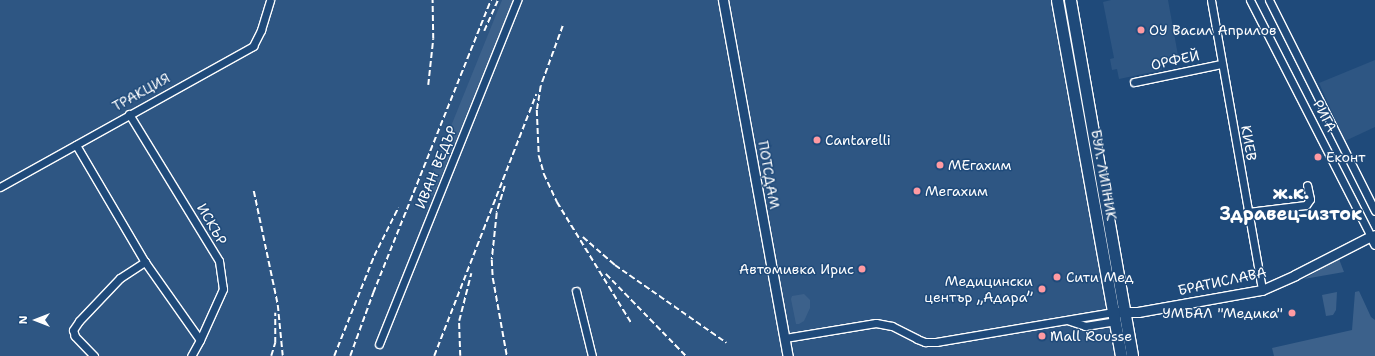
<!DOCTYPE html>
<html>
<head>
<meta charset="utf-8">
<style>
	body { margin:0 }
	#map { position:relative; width:1375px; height:356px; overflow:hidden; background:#1f4a7a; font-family:"Shantell Sans",sans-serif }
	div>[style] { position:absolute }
	.built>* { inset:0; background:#2e5683 }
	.green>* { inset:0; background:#3c618b }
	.roads { filter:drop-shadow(1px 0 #fff) drop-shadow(-1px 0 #fff) drop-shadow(0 1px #fff) drop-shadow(0 -1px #fff) }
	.minor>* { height:7px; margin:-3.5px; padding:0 3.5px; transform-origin:3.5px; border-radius:3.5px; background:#1f4a7a }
	.tertiary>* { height:9px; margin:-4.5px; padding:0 4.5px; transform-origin:4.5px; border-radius:4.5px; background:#1f4a7a }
	.primary>* { height:11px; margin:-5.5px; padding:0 5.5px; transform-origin:5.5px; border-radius:5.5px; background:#1f4a7a }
	.rail>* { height:1.5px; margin-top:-0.75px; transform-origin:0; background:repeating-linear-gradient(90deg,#fff 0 6px,transparent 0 9px) }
	.dots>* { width:11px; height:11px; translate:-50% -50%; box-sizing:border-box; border:2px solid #1f4a7a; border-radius:50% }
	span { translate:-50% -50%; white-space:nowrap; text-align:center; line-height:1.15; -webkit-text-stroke:3px #1f4a7a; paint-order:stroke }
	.poi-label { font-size:14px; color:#fff }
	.left { translate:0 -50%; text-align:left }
	.right { translate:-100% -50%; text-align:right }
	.street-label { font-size:14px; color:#fff }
	.district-label { font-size:18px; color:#fff; font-weight:700 }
	.north { position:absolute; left:16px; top:300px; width:40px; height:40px; -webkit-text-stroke:3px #1f4a7a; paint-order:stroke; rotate:270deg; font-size:11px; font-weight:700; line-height:16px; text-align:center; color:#fff }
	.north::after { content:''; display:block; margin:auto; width:14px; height:18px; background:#fff; clip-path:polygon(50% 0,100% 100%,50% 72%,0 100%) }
</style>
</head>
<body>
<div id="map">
	<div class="built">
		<i style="clip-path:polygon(0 0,1063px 0,1127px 356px,0 356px)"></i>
		<i style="clip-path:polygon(1111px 0,1168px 0,1179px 61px,1161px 64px,1162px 70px,1119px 79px,1117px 69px,1112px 70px,1110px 59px,1114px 58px,1103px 2px)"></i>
		<i style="clip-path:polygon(1375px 60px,1375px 127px,1345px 141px,1319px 83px)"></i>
	</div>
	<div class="green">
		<i style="clip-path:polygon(502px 0,513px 0,433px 196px,424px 193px)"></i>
		<i style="clip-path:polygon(1339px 259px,1344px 272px,1304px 279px,1338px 259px)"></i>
		<i style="clip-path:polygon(1359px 291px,1371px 317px,1375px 320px,1375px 356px,1274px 356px,1272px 348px,1352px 330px,1355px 292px)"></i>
		<i style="clip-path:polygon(1337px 292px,1336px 310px,1333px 315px,1326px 316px,1322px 295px)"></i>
		<i style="clip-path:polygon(804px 294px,810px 300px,810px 308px,804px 321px,799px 324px,796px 324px,791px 299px,792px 296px)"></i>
	</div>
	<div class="roads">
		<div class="minor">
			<i style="left:1211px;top:0;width:294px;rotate:80deg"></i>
			<i style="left:1250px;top:0;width:265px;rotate:62.9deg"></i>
			<i style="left:1371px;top:236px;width:4px;rotate:-27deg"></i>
			<i style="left:1269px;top:0;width:236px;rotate:63.3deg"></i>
			<i style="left:1134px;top:82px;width:89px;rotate:-11.7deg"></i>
			<i style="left:129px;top:114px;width:172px;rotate:58.5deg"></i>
			<i style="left:219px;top:261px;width:28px;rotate:82deg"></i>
			<i style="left:223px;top:289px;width:56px;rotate:114.3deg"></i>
			<i style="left:200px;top:340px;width:18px;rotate:119deg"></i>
			<i style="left:76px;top:145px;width:136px;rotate:59.5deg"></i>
			<i style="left:145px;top:262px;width:95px;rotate:54.8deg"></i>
			<i style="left:0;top:187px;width:290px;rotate:-29.1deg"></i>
			<i style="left:253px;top:46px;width:18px;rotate:-63deg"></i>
			<i style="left:261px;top:30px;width:31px;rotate:-73deg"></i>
			<i style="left:1248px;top:212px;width:58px;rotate:-6.9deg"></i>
			<i style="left:1306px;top:205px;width:7px;rotate:-56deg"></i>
			<i style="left:1310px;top:199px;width:14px;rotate:-102deg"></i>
			<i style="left:576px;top:291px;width:67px;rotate:76.2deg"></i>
			<i style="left:1067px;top:320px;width:19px;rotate:18deg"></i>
			<i style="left:1085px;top:326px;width:30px;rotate:-9deg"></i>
			<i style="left:785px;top:338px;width:92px;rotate:-9.4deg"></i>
			<i style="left:876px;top:323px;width:16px;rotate:11deg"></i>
			<i style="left:892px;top:326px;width:28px;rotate:27deg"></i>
			<i style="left:917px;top:339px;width:9px;rotate:21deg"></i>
			<i style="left:925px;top:342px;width:11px"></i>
			<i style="left:936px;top:342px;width:180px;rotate:-9.6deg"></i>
			<i style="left:379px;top:344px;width:371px;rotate:-68.1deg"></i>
			<i style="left:94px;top:356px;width:28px;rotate:-134deg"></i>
			<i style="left:75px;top:336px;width:6px;rotate:-108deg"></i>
			<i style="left:73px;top:330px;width:11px;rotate:-56deg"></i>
			<i style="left:79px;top:321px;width:59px;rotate:-46.4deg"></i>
			<i style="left:120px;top:278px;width:30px;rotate:-33deg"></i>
		</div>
		<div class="tertiary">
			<i style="left:723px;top:0;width:362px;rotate:79.7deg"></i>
			<i style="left:1118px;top:312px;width:20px"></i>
			<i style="left:1138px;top:312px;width:126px;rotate:-10.1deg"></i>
			<i style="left:1262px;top:290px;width:36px;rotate:-24deg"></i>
			<i style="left:1295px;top:275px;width:85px;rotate:-27.2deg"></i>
			<i style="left:1371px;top:236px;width:9px;rotate:63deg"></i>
		</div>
		<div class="primary">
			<i style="left:1057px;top:0;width:362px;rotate:79.8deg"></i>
			<i style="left:1070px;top:0;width:361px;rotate:80.1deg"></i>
		</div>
	</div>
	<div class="rail">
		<i style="left:563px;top:26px;width:64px;rotate:110.1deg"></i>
		<i style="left:541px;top:86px;width:24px;rotate:99deg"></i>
		<i style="left:537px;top:110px;width:46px;rotate:87.5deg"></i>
		<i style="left:539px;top:156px;width:19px;rotate:74deg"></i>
		<i style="left:544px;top:174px;width:31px;rotate:65deg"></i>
		<i style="left:557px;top:202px;width:143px;rotate:58.4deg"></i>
		<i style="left:484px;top:31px;width:34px;rotate:-66deg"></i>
		<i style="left:428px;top:85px;width:46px;rotate:-83.8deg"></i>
		<i style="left:433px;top:39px;width:39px;rotate:-91deg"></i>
		<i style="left:505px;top:186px;width:28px;rotate:107deg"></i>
		<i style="left:497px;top:213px;width:47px;rotate:96.1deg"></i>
		<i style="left:492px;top:260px;width:18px;rotate:87deg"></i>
		<i style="left:493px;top:278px;width:79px;rotate:79.8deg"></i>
		<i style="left:254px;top:191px;width:116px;rotate:78.1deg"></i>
		<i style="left:278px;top:305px;width:51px;rotate:84.4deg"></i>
		<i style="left:583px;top:237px;width:43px;rotate:41.2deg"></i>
		<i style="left:615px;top:265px;width:136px;rotate:34.9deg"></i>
		<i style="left:606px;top:274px;width:115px;rotate:45.7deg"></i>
		<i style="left:271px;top:356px;width:14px;rotate:-73deg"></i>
		<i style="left:275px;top:343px;width:30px;rotate:-90deg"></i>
		<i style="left:334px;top:356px;width:108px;rotate:-68.2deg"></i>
		<i style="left:374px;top:256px;width:54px;rotate:-63.4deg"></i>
		<i style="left:350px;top:356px;width:67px;rotate:-69.9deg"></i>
		<i style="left:373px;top:293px;width:316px;rotate:-68.1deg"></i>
		<i style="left:434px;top:356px;width:281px;rotate:-68.7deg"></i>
		<i style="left:460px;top:356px;width:35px;rotate:-92deg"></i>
		<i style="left:459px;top:321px;width:49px;rotate:-75.7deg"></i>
	</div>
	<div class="dots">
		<i style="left:1141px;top:30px;background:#ff9aa2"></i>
		<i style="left:817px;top:140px;background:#ff9aa2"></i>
		<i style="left:1318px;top:157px;background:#ff9aa2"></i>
		<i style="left:940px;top:165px;background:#ff9aa2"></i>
		<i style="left:917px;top:191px;background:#ff9aa2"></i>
		<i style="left:862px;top:269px;background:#ff9aa2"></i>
		<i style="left:1057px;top:277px;background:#ff9aa2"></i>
		<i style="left:1042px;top:289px;background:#ff9aa2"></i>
		<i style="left:1292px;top:313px;background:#ff9aa2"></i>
		<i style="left:1042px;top:336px;background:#ff9aa2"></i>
	</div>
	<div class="poi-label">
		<span class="left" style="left:1149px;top:30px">ОУ Васил Априлов</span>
		<span class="left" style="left:825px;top:140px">Cantarelli</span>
		<span class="left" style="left:1326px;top:157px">Еконт</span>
		<span class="left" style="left:948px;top:165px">МЕгахим</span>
		<span class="left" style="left:925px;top:191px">Мегахим</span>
		<span class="right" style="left:854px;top:269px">Автомивка Ирис</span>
		<span class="left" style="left:1066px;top:277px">Сити Мед</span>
		<span class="right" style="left:1033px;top:289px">Медицински<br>център „Адара”</span>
		<span class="right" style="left:1283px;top:313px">УМБАЛ "Медика"</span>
		<span class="left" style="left:1050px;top:336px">Mall Rousse</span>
	</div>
	<div class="street-label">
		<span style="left:1175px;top:60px;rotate:-12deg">ОРФЕЙ</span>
		<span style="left:141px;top:92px;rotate:-29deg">ТРАКЦИЯ</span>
		<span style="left:1325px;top:116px;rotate:63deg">РИГА</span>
		<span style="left:1249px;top:143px;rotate:80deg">КИЕВ</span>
		<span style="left:436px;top:167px;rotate:-68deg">ИВАН ВЕДЪР</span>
		<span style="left:769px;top:175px;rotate:80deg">ПОТСДАМ</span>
		<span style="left:1104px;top:175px;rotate:80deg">БУЛ. ЛИПНИК</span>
		<span style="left:212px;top:224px;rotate:60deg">ИСКЪР</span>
		<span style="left:1222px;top:281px;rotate:-12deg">БРАТИСЛАВА</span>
	</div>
	<div class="district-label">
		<span style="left:1291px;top:204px">ж.к.<br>Здравец-изток</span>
	</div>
	<div class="north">N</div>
</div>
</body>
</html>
